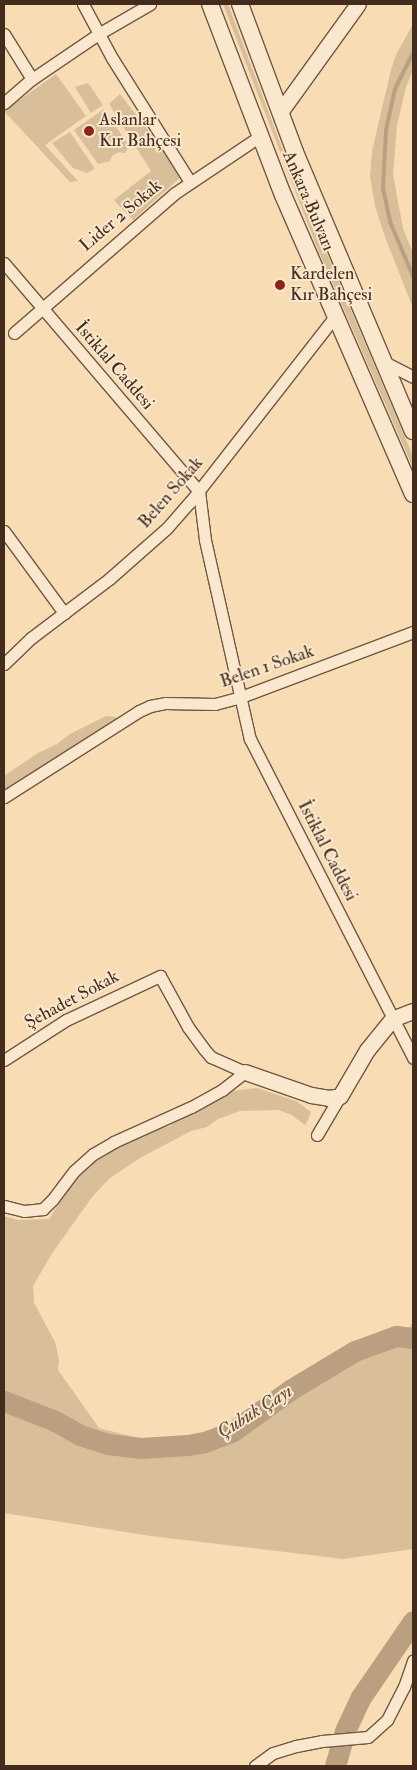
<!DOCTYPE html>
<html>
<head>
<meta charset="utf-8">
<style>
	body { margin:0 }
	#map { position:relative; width:417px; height:1770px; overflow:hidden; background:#f7dcb4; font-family:"IM FELL Double Pica",serif }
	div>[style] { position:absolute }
	.green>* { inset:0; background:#d9be9a }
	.stream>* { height:4px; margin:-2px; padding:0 2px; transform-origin:2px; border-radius:2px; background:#baa081 }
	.river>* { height:21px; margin:-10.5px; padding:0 10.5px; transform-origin:10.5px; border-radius:10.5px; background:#baa081 }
	.roads { filter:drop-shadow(1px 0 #715843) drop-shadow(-1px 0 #715843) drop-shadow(0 1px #715843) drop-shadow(0 -1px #715843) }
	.minor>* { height:11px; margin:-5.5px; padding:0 5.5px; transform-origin:5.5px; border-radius:5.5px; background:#fae8ce }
	.tertiary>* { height:15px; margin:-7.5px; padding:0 7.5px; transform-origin:7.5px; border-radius:7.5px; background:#fae8ce }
	.secondary>* { height:16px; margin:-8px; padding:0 8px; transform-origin:8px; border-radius:8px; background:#fae8ce }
	.dots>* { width:14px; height:14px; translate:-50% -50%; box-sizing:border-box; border:2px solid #fae8ce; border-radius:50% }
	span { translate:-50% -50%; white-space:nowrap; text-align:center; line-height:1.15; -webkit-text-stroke:4px #fae8ce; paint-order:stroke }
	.poi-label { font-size:18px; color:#442c1d }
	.left { translate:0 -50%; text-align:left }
	.street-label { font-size:18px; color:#442c1d }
	.water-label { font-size:19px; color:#624936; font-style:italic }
	.frame { position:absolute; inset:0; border:5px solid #442c1d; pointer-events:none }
</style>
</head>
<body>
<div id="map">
	<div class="green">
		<i style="clip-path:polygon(223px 4px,228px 4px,282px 148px,413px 456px,413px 468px,318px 250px)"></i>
		<i style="clip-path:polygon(413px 24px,413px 70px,406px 87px,397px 125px,393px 175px,403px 228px,413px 253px,413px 308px,385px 237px,375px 206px,370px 177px,372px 151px,391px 70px,396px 55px)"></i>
		<i style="clip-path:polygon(56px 74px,86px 116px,45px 145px,78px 181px,70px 182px,4px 111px)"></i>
		<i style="clip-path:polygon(88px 83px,103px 105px,91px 113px,75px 87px)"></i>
		<i style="clip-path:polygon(120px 94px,183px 175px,133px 220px,114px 200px,151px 171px,109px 104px)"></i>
		<i style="clip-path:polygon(104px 109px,129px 146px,125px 153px,119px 152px,112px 156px,110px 161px,98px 164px,74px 130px)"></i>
		<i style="clip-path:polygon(70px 132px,95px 169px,87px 173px,73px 168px,52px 143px)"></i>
		<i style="clip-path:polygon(106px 716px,116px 717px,117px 728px,4px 804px,4px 776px,38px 753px,57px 744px,70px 734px)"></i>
		<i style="clip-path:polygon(257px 1088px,296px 1101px,311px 1112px,308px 1120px,305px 1125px,292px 1115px,278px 1110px,240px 1111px,218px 1119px,207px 1127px,191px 1131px,140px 1158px,110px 1178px,92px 1197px,53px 1252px,33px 1286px,34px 1303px,55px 1342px,59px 1359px,58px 1370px,99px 1428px,153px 1442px,227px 1427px,352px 1345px,379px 1334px,410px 1327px,413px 1321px,413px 1549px,343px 1559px,151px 1536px,4px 1513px,4px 1216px,18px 1220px,49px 1219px,73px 1182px,87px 1167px,106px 1154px,153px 1130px,170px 1126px,178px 1119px,232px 1091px)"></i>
	</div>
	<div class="stream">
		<i style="left:413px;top:53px;width:40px;rotate:116.6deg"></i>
		<i style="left:395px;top:89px;width:42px;rotate:102.4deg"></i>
		<i style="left:386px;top:130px;width:58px;rotate:93deg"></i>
		<i style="left:383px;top:188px;width:35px;rotate:78deg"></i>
		<i style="left:390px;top:222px;width:59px;rotate:66.9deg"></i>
	</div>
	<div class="river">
		<i style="left:4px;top:1401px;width:55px;rotate:21.4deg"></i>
		<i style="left:55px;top:1421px;width:29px;rotate:29deg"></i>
		<i style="left:80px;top:1435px;width:29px;rotate:18deg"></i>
		<i style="left:108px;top:1444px;width:33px;rotate:7deg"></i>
		<i style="left:141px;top:1448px;width:47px;rotate:-3.7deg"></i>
		<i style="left:188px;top:1445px;width:17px;rotate:-10deg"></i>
		<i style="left:205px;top:1442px;width:30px;rotate:-21deg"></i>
		<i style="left:233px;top:1431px;width:70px;rotate:-35.7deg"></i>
		<i style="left:290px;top:1390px;width:76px;rotate:-31deg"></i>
		<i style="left:355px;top:1351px;width:44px;rotate:-20.1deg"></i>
		<i style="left:396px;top:1336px;width:17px;rotate:7deg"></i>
		<i style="left:335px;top:1766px;width:36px;rotate:-74deg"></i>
		<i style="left:345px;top:1731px;width:38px;rotate:-65deg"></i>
		<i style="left:361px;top:1697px;width:92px;rotate:-55.6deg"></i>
	</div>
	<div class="roads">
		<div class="minor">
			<i style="left:83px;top:4px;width:61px;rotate:61.8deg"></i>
			<i style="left:112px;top:58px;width:146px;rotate:57.8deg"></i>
			<i style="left:4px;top:34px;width:53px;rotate:58.1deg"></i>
			<i style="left:4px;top:103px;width:37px;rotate:-41deg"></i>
			<i style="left:32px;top:79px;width:82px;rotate:-34.1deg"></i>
			<i style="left:100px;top:33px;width:58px;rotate:-30.1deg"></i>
			<i style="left:4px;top:263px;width:300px;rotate:49.5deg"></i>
			<i style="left:199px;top:491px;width:49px;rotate:83deg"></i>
			<i style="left:205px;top:540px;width:204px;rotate:77.3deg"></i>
			<i style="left:250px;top:739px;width:358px;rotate:62.9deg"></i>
			<i style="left:14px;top:333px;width:213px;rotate:-41deg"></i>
			<i style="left:175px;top:193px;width:102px;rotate:-33.8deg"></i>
			<i style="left:384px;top:362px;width:33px;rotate:27deg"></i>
			<i style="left:4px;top:531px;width:102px;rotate:53.8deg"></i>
			<i style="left:4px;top:664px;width:37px;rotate:-44deg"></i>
			<i style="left:31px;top:638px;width:98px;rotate:-37.1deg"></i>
			<i style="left:109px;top:579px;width:77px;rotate:-41.3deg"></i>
			<i style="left:167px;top:528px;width:35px;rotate:-49deg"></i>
			<i style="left:190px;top:502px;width:237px;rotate:-52deg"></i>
			<i style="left:4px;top:797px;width:160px;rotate:-32.5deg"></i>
			<i style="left:139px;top:711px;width:12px;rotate:-24deg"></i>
			<i style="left:150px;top:706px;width:15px;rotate:-11deg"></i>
			<i style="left:165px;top:703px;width:50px;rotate:1.1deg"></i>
			<i style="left:215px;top:704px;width:27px;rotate:-15deg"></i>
			<i style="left:241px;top:697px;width:184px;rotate:-20.7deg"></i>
			<i style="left:4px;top:1060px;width:74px;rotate:-32.8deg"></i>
			<i style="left:66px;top:1020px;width:104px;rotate:-25.1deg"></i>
			<i style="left:160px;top:976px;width:58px;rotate:61.2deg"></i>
			<i style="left:188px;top:1027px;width:27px;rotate:54deg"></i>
			<i style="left:204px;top:1049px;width:11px;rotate:49deg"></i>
			<i style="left:211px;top:1057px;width:37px;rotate:24deg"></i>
			<i style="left:245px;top:1072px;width:29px;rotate:142deg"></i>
			<i style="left:222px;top:1090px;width:35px;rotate:151deg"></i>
			<i style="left:191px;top:1107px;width:85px;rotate:155.6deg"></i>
			<i style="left:114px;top:1142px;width:24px;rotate:150deg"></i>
			<i style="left:93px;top:1154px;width:25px;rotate:138deg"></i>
			<i style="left:74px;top:1171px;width:36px;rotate:127deg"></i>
			<i style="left:52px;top:1200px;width:13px;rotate:135deg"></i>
			<i style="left:43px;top:1209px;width:19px;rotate:174deg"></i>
			<i style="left:24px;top:1211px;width:21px;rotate:-166deg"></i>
			<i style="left:317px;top:1135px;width:45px;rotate:-59.5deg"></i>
			<i style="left:255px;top:1766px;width:22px;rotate:-36deg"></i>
			<i style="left:273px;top:1753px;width:24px;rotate:-17deg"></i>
			<i style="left:296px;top:1746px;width:26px;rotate:-11deg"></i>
			<i style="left:322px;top:1741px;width:46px;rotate:-5deg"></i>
			<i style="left:368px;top:1737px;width:25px;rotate:-42deg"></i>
			<i style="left:387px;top:1720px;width:37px;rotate:-63deg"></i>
			<i style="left:404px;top:1687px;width:28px;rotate:-71deg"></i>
		</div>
		<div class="tertiary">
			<i style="left:280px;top:112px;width:133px;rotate:-54.2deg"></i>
			<i style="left:245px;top:1072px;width:70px;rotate:19.2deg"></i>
			<i style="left:311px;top:1095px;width:18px;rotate:9deg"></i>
			<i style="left:329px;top:1098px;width:11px;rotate:-10deg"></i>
			<i style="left:340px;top:1096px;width:53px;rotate:-59.6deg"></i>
			<i style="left:367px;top:1050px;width:40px;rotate:-51deg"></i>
			<i style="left:392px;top:1019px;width:22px;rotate:-21deg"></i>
		</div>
		<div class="secondary">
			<i style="left:210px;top:4px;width:204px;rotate:69.1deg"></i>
			<i style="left:283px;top:195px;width:326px;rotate:66.5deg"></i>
			<i style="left:240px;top:4px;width:158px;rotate:69.6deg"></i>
			<i style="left:295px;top:152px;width:303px;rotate:67.1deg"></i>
		</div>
	</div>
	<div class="dots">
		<i style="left:89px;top:131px;background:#8f2418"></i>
		<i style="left:280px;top:285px;background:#8f2418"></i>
	</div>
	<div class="poi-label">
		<span class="left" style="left:99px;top:131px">Aslanlar<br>Kır Bahçesi</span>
		<span class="left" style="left:290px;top:285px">Kardelen<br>Kır Bahçesi</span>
	</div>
	<div class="street-label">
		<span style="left:308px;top:201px;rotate:67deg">Ankara Bulvarı</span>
		<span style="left:121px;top:216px;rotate:-40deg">Lider 2 Sokak</span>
		<span style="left:114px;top:366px;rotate:49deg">İstiklal Caddesi</span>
		<span style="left:171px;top:493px;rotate:-49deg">Belen Sokak</span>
		<span style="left:267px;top:667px;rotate:-19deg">Belen 1 Sokak</span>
		<span style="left:327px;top:851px;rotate:63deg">İstiklal Caddesi</span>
		<span style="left:72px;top:1000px;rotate:-28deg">Şehadet Sokak</span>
	</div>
	<div class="water-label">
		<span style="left:255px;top:1412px;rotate:-32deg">Çubuk Çayı</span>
	</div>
	<div class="frame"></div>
</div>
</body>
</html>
